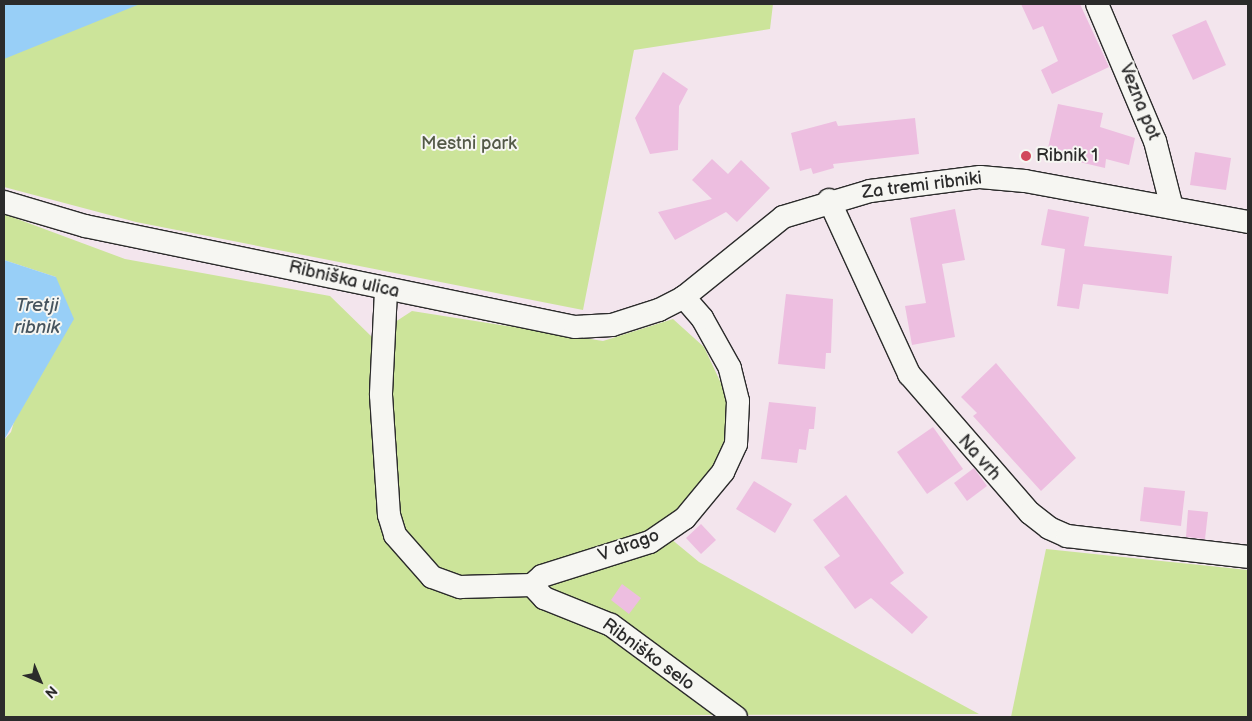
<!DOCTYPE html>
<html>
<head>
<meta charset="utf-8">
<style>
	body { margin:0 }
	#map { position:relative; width:1252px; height:721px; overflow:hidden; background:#f3e5ed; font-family:"Balsamiq Sans",sans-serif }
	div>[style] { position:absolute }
	.green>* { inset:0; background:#cce49a }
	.water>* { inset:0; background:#98cff7 }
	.building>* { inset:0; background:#edbee0 }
	.roads { filter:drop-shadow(1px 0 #2b2b2b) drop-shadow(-1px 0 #2b2b2b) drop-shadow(0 1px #2b2b2b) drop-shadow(0 -1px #2b2b2b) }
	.minor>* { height:22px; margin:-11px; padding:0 11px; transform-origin:11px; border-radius:11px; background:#f6f6f2 }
	.dots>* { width:14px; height:14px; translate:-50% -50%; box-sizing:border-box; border:2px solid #f6f6f2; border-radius:50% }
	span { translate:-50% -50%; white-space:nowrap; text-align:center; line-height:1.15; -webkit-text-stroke:4px #f6f6f2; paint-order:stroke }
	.street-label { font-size:18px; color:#2b2b2b }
	.park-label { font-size:18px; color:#535947 }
	.poi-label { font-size:18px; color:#2b2b2b }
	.left { translate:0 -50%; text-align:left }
	.water-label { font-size:19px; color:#46545e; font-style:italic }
	.frame { position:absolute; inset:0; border:5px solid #2b2b2b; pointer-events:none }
	.north { position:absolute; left:15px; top:656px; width:50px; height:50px; -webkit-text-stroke:4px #f6f6f2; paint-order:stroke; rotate:135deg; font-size:14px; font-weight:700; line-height:20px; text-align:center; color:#2b2b2b }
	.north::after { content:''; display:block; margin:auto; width:18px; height:22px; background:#2b2b2b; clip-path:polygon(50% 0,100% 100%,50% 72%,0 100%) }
</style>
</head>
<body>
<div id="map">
	<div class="green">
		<i style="clip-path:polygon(4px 4px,773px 4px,770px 29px,634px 50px,583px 310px,136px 222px,4px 187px)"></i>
		<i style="clip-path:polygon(4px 214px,125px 259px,330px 296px,372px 337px,412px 311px,603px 341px,673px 319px,704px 347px,726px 394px,730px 426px,712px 470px,693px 497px,659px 529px,699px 562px,979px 714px,4px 717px,4px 440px,11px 432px,56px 277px,4px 260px)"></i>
		<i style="clip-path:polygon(1046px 549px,1248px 570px,1248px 717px,1011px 717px)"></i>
	</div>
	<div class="water">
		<i style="clip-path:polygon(4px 4px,140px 4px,4px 59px)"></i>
		<i style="clip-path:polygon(4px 260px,56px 277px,74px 319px,4px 440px)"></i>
	</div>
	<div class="building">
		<i style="clip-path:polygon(1021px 4px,1080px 4px,1109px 67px,1052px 94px,1041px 70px,1058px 61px,1043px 26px,1033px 30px)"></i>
		<i style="clip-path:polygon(1206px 20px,1226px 65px,1193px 80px,1172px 35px)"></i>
		<i style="clip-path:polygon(663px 72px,688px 89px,679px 106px,678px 150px,650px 154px,635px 118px)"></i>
		<i style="clip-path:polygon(1058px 104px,1103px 113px,1100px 127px,1135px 138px,1129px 165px,1106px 159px,1105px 168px,1062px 158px,1063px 152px,1048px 148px)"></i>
		<i style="clip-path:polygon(915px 118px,919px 154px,833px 164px,834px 168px,813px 174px,811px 168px,800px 171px,791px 133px,836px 121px,838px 126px)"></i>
		<i style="clip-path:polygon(1195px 152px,1231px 158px,1226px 190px,1190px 185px)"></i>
		<i style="clip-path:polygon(712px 159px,728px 174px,741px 160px,770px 188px,737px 222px,726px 212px,675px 240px,658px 212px,712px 199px,692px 180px)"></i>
		<i style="clip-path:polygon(955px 209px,965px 260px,942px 264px,955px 337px,912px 345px,905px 306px,926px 303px,910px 218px)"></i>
		<i style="clip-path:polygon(1048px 209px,1089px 217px,1084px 246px,1172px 256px,1168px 294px,1083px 284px,1079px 309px,1057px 306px,1065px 249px,1041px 245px)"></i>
		<i style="clip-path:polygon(786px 294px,833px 299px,831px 353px,826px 353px,825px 369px,778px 364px)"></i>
		<i style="clip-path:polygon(996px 363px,1076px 458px,1041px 491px,973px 416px,977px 413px,961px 397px)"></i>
		<i style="clip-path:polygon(769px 402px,816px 407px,814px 429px,809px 429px,806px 450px,799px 449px,797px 463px,761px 459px)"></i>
		<i style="clip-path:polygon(933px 427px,963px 469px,927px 494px,897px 452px)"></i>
		<i style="clip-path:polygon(974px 468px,987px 486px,967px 501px,954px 483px)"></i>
		<i style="clip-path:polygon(754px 481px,792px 504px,775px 533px,736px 509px)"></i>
		<i style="clip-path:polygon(1144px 487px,1185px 491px,1181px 526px,1140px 521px)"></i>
		<i style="clip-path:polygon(846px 495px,904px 573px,890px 583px,928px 617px,912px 634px,871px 598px,855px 609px,824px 567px,840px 556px,813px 520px)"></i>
		<i style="clip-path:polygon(1188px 510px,1208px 512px,1205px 539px,1186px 537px)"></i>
		<i style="clip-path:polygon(701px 524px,716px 540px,701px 554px,686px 538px)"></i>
		<i style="clip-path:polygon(622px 584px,641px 598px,629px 614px,611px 600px)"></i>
	</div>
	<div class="roads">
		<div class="minor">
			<i style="left:1097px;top:4px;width:149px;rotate:67.1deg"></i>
			<i style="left:1155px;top:141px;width:65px;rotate:75.7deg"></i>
			<i style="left:829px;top:200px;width:192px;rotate:65.3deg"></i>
			<i style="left:909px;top:374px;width:184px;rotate:49deg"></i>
			<i style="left:1030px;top:513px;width:24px;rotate:38deg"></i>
			<i style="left:1049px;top:528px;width:20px;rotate:24deg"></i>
			<i style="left:1067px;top:536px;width:182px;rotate:6.6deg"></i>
			<i style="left:4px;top:202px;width:84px;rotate:16.5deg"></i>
			<i style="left:85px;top:226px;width:500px;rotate:11.65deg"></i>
			<i style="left:575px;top:327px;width:37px;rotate:-3deg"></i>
			<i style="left:612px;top:325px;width:49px;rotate:-17.7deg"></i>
			<i style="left:659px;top:310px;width:28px;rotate:-27deg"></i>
			<i style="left:684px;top:297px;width:127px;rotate:-38.9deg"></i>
			<i style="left:783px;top:217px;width:91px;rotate:-16.6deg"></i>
			<i style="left:870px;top:191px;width:111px;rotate:-7.3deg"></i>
			<i style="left:980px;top:177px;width:45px;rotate:5.1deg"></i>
			<i style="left:1025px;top:181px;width:227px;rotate:10.4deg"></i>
			<i style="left:386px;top:291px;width:104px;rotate:92.8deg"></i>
			<i style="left:381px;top:395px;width:120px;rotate:86.2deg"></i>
			<i style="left:389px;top:515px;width:21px;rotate:73deg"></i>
			<i style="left:395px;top:535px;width:56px;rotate:48.6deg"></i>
			<i style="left:432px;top:577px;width:30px;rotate:20deg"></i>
			<i style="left:460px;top:587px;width:72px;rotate:-1.6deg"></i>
			<i style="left:532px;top:585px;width:13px;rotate:-42deg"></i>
			<i style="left:542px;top:576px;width:113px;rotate:-17.5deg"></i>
			<i style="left:650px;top:542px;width:42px;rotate:-34.4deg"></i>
			<i style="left:685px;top:518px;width:60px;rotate:-50.4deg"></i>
			<i style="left:723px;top:472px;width:31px;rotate:-65deg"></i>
			<i style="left:736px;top:444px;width:43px;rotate:-87.3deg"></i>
			<i style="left:738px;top:401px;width:34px;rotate:-104deg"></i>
			<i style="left:730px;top:368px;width:57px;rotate:-119.2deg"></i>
			<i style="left:702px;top:318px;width:28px;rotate:-131deg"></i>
			<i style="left:532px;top:585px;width:18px;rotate:47deg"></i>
			<i style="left:544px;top:598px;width:72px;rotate:21.9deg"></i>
			<i style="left:611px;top:625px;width:155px;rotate:36.4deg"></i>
		</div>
	</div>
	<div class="dots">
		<i style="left:1026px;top:156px;background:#d1495b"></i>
	</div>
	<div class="street-label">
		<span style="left:1139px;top:102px;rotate:68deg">Vezna pot</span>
		<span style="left:922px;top:186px;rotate:-7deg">Za tremi ribniki</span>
		<span style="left:344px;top:280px;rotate:13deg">Ribniška ulica</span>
		<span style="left:979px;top:458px;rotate:48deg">Na vrh</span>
		<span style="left:629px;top:546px;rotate:-20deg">V drago</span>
		<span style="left:648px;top:655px;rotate:36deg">Ribniško selo</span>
	</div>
	<div class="park-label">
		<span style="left:469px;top:144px">Mestni park</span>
	</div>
	<div class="poi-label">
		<span class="left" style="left:1036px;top:156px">Ribnik 1</span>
	</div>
	<div class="water-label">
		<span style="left:37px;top:317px">Tretji<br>ribnik</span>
	</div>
	<div class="frame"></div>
	<div class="north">N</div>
</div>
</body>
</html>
